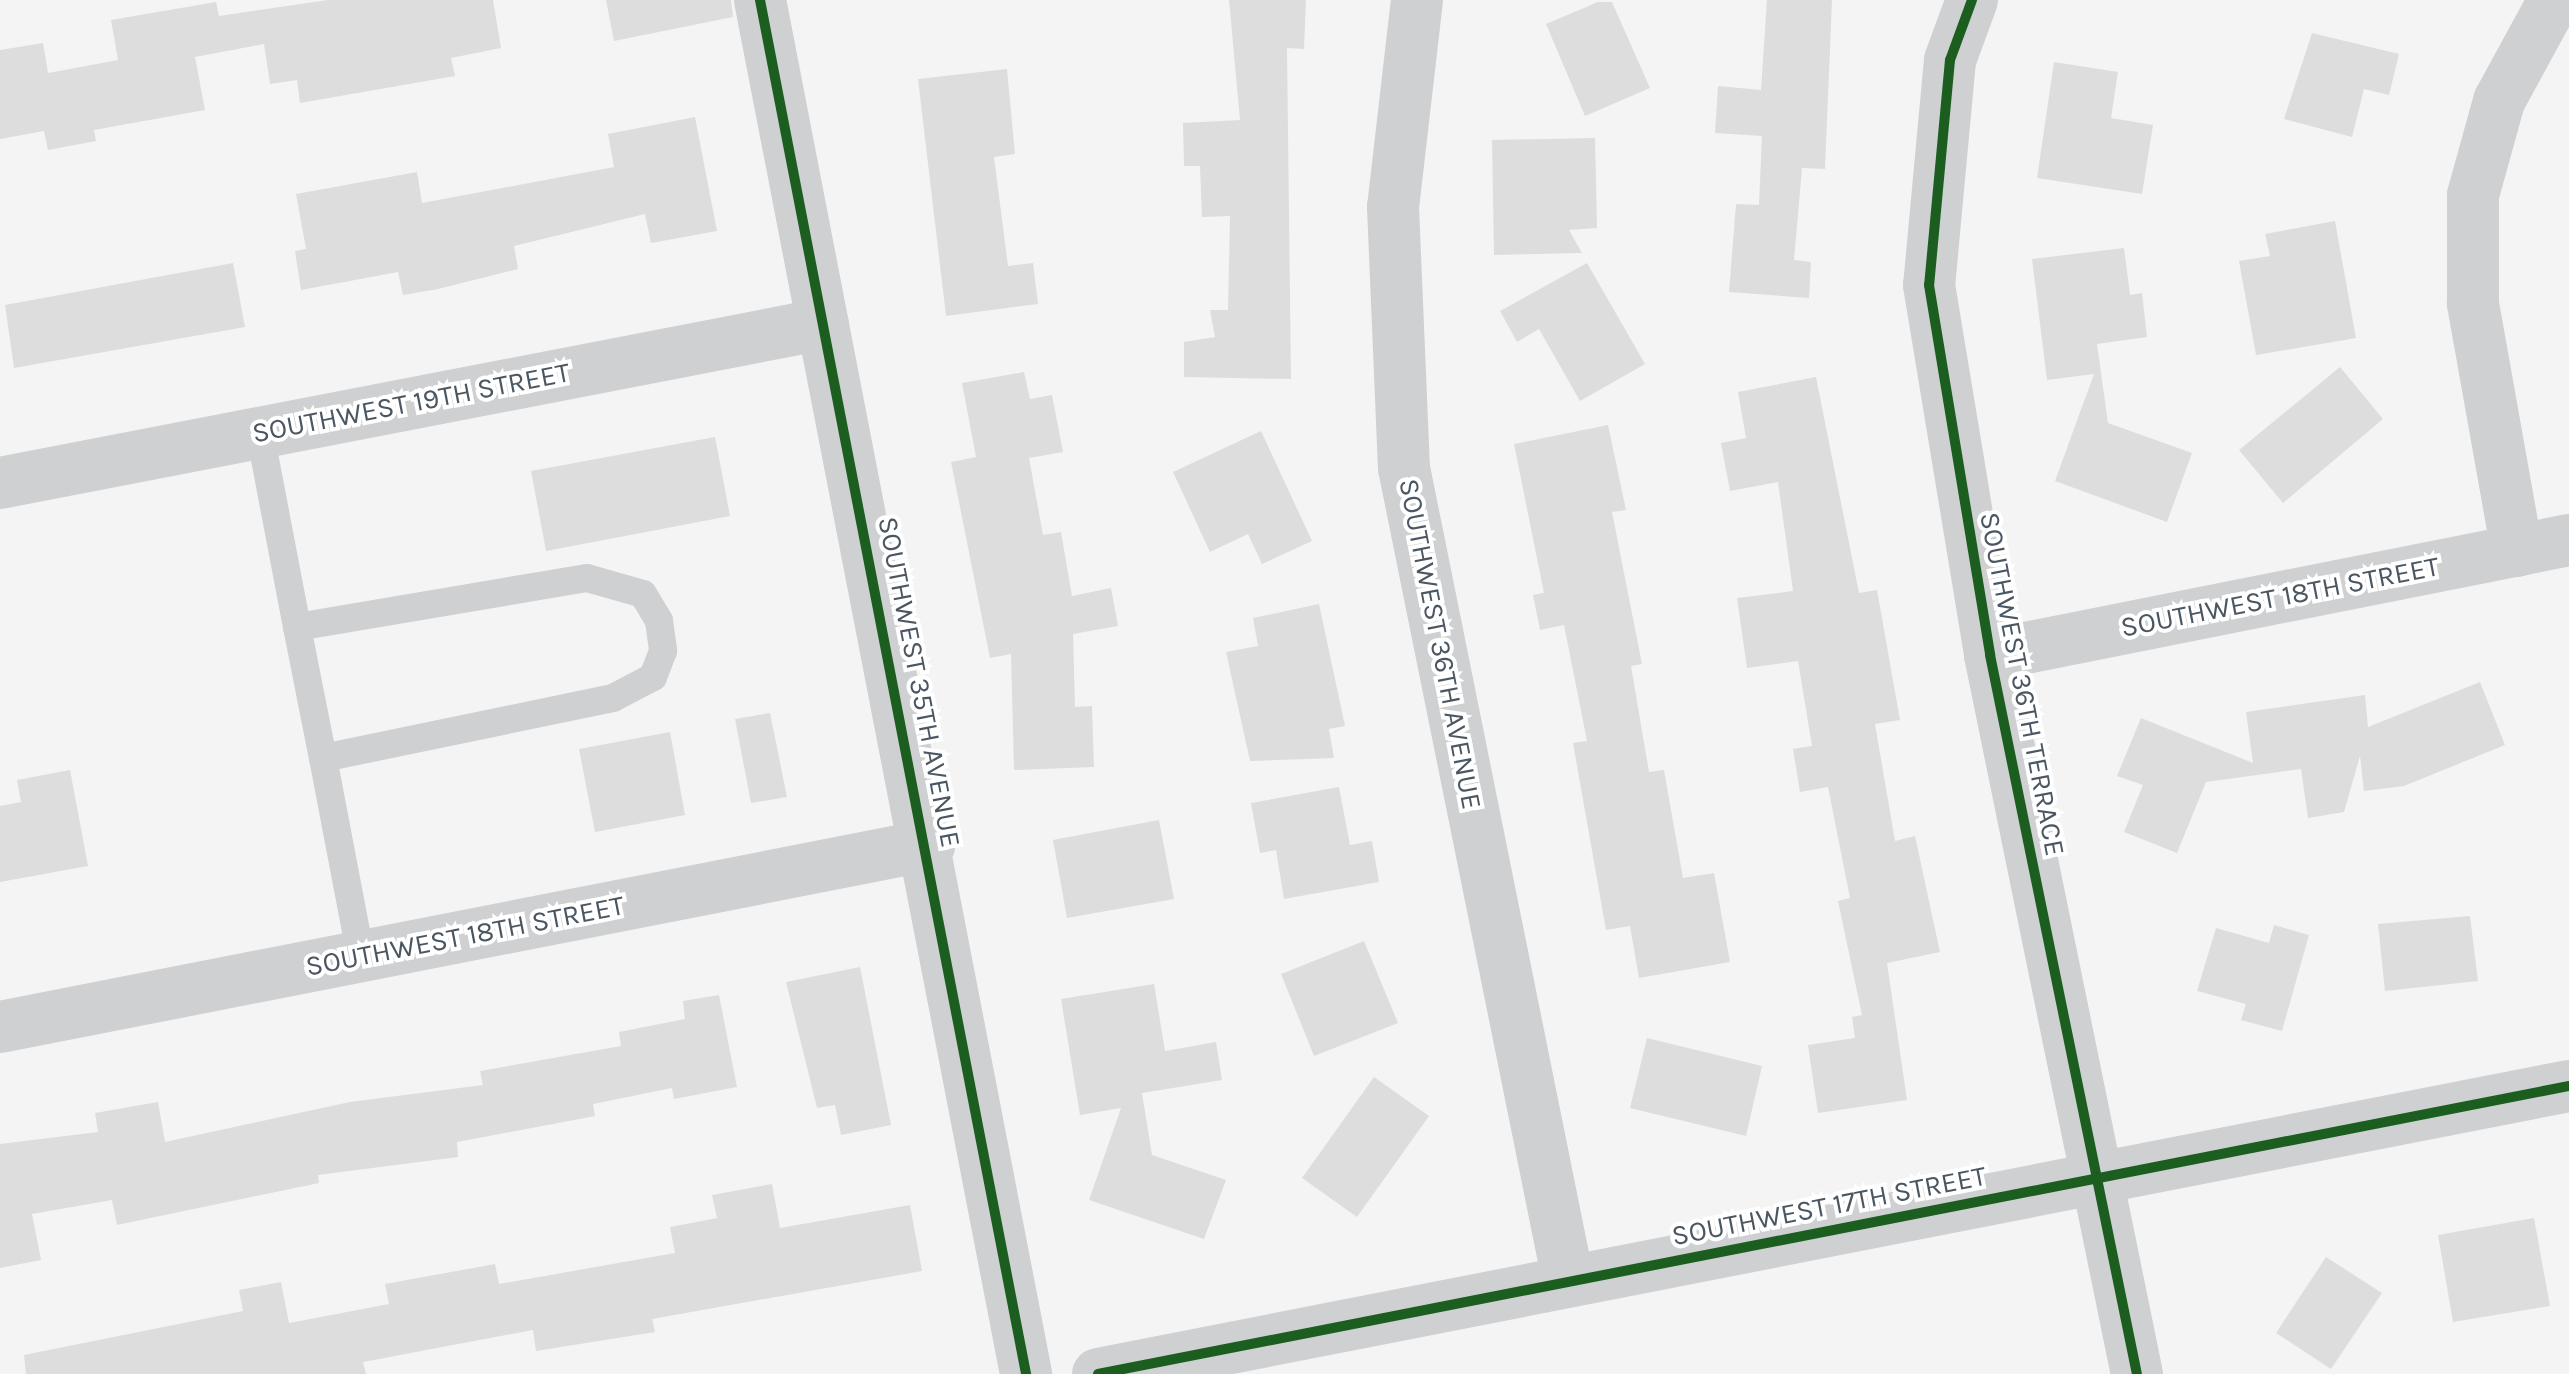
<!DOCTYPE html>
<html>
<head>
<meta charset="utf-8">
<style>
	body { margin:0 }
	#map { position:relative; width:2569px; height:1374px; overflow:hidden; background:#f4f4f4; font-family:Karla,sans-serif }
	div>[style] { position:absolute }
	.building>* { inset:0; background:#ddddde }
	.service>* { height:28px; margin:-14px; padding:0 14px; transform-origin:14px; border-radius:14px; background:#ced0d2 }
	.minor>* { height:52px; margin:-26px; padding:0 26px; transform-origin:26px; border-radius:26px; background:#ced0d2 }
	.cycleway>* { height:10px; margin:-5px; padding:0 5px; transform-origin:5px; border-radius:5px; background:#1b5e20 }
	span { translate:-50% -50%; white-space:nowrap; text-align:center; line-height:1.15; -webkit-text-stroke:8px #fff; paint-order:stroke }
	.street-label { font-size:28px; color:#4a5661 }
</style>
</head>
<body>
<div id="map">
	<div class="building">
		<i style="clip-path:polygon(328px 0,493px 0,501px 48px,451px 58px,455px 76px,300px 103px,297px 80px,270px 84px,264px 44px,195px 57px,205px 110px,94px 130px,96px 141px,48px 150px,44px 131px,0 139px,0 50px,43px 43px,48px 73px,118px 60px,111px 20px,216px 2px,219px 16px)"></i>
		<i style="clip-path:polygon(606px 0,731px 0,733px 17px,614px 41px)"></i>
		<i style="clip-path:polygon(1229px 0,1306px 0,1304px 49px,1287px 48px,1291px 379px,1184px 377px,1184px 342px,1215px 337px,1210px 310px,1228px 310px,1230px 216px,1202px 217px,1200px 166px,1184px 166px,1183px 123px,1240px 120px)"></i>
		<i style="clip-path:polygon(1767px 0,1832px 0,1825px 169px,1802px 168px,1794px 260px,1811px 262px,1809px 298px,1729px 292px,1736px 204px,1759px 205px,1762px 136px,1715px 133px,1718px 86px,1761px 90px)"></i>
		<i style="clip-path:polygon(1598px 2px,1612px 2px,1650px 88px,1585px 116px,1546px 24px)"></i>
		<i style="clip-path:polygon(2312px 33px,2399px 54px,2389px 95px,2364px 89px,2352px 137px,2284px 119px)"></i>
		<i style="clip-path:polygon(2054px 62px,2118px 72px,2111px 118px,2153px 125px,2142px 194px,2037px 178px)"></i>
		<i style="clip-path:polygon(1007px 69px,1015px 154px,994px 157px,1008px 266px,1033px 263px,1038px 304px,946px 316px,918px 79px)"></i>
		<i style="clip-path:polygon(695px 117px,717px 231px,651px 243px,645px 214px,514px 246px,518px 269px,438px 289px,403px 295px,398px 272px,301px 290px,295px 251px,306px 249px,296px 194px,417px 172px,422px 203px,614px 167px,608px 134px)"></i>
		<i style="clip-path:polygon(1595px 138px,1597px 228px,1569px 230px,1582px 253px,1494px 255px,1492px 140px)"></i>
		<i style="clip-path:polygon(2335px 221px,2356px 338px,2256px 355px,2239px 261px,2270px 256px,2265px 234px)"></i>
		<i style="clip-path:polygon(2124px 248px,2130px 295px,2142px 293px,2147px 337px,2097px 344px,2108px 423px,2192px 453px,2167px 522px,2055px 481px,2094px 374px,2047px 380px,2032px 259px)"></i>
		<i style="clip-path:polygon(233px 263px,245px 327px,14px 368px,5px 305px)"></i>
		<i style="clip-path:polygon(1587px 263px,1645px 364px,1580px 401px,1539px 329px,1517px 342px,1500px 311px)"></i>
		<i style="clip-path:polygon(2340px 367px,2383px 419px,2283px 503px,2239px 450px)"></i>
		<i style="clip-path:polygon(1024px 372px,1030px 399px,1052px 395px,1063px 452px,1029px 458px,1043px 535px,1061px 532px,1072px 596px,1111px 588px,1118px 626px,1073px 634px,1075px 707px,1092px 706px,1094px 767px,1014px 770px,1011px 654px,990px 658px,951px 462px,976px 457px,962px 383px)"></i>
		<i style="clip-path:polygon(1816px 377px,1859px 593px,1877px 590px,1900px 720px,1875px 724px,1895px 841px,1915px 836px,1940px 952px,1887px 963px,1907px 1100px,1818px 1113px,1808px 1045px,1855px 1038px,1852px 1017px,1862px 1015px,1838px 901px,1850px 898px,1828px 787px,1800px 792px,1793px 749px,1812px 746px,1798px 661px,1747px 668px,1737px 598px,1793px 591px,1778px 482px,1730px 491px,1721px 443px,1746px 438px,1738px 392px)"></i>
		<i style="clip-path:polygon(1608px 425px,1626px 510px,1612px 512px,1642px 664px,1631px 666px,1649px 772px,1664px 770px,1683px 878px,1714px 873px,1730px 962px,1639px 978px,1630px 926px,1606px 930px,1573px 743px,1587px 741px,1564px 625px,1540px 630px,1533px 595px,1544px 593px,1514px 444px)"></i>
		<i style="clip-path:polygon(1261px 431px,1312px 541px,1262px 564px,1248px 534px,1210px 552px,1173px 472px)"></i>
		<i style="clip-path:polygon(715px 437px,730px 516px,546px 551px,531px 471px)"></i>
		<i style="clip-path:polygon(1319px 604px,1345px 726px,1329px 729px,1334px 758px,1250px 761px,1226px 652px,1258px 646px,1253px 618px)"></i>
		<i style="clip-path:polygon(2480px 682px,2505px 745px,2404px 786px,2364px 791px,2360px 756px,2344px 812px,2308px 818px,2301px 769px,2206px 782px,2177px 853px,2124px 832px,2143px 785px,2117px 776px,2141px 718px,2253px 763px,2246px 712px,2365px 695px,2368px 727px)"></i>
		<i style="clip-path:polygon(770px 713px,787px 797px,751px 803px,735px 719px)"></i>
		<i style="clip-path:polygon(670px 732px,685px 815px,595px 832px,579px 749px)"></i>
		<i style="clip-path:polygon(70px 770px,88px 866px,0 882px,0 806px,21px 802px,17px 780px)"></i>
		<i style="clip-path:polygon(1339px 787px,1350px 845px,1372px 841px,1379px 882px,1284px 899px,1276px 850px,1260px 853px,1251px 803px)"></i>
		<i style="clip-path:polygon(1159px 820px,1174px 899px,1067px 918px,1053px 840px)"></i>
		<i style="clip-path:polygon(2470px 916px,2478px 981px,2385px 991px,2378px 924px)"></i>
		<i style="clip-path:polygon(2274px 925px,2309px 935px,2282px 1031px,2241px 1020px,2246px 1004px,2197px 991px,2216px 928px,2269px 943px)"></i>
		<i style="clip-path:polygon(1364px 941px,1398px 1023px,1314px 1056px,1281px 974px)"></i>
		<i style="clip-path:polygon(860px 967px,891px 1125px,841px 1135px,835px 1105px,817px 1108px,786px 982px)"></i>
		<i style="clip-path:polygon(1154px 984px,1165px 1051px,1216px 1042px,1222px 1080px,1142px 1093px,1152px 1155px,1226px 1180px,1204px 1239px,1089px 1200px,1121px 1108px,1080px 1115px,1061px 999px)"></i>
		<i style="clip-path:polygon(719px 995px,737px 1087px,674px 1099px,672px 1088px,593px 1104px,595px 1116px,457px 1142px,458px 1157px,318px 1175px,319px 1183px,117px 1225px,112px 1200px,32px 1214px,41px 1260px,0 1268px,0 1144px,98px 1132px,95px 1113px,158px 1102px,165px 1142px,350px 1102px,483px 1085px,480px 1071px,621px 1046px,619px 1032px,685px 1019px,683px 1001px)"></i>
		<i style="clip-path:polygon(1647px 1038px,1762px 1066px,1746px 1136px,1630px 1108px)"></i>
		<i style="clip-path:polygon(1374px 1077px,1429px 1116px,1357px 1217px,1302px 1178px)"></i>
		<i style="clip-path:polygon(772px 1184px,780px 1228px,910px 1205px,922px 1271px,652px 1319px,655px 1332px,536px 1351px,533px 1330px,363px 1362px,366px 1374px,26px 1374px,24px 1355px,243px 1311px,239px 1290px,281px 1282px,289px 1323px,389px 1304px,385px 1284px,495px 1264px,499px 1284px,675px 1253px,670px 1227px,717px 1218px,712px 1195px)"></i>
		<i style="clip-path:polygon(2534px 1218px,2550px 1306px,2453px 1322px,2438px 1235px)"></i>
		<i style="clip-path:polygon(2326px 1257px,2382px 1293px,2331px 1369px,2276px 1333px)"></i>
	</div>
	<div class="service">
		<i style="left:260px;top:433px;width:197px;rotate:79.2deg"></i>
		<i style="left:297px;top:627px;width:294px;rotate:-9.6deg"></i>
		<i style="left:587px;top:578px;width:58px;rotate:15.9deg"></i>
		<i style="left:643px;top:594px;width:31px;rotate:59deg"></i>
		<i style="left:659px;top:621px;width:30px;rotate:82deg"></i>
		<i style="left:663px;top:651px;width:28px;rotate:111deg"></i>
		<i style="left:653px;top:677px;width:45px;rotate:152.3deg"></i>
		<i style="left:613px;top:698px;width:296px;rotate:168.3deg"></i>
		<i style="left:323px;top:758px;width:203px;rotate:79.2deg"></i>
		<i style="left:297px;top:627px;width:134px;rotate:78.8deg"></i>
	</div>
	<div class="minor">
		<i style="left:760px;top:0;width:1400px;rotate:79.04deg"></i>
		<i style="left:1417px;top:0;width:208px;rotate:96.6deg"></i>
		<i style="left:1393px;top:207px;width:261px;rotate:87.6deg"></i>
		<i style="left:1404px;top:468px;width:828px;rotate:78.58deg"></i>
		<i style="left:1972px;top:0;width:64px;rotate:110.1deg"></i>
		<i style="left:1950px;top:60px;width:226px;rotate:95.3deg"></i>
		<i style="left:1929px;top:285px;width:375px;rotate:80.6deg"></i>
		<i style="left:1990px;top:655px;width:734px;rotate:78.45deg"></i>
		<i style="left:0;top:483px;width:838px;rotate:-10.93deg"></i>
		<i style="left:2517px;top:551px;width:252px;rotate:-100.1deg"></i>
		<i style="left:2473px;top:303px;width:108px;rotate:-90deg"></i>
		<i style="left:2473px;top:195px;width:98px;rotate:-74.5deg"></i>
		<i style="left:2499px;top:101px;width:115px;rotate:-61.4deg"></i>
		<i style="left:1990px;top:655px;width:590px;rotate:-11.23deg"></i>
		<i style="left:0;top:1027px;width:947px;rotate:-11.08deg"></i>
		<i style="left:1098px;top:1374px;width:1499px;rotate:-11.08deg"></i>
	</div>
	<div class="cycleway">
		<i style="left:760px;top:0;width:1400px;rotate:79.04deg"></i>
		<i style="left:1972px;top:0;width:64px;rotate:110.1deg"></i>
		<i style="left:1950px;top:60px;width:226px;rotate:95.3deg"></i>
		<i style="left:1929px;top:285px;width:375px;rotate:80.6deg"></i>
		<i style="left:1990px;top:655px;width:734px;rotate:78.45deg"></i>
		<i style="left:1098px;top:1374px;width:1499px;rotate:-11.08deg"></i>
	</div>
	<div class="street-label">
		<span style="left:411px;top:403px;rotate:-11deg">SOUTHWEST 19TH STREET</span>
		<span style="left:2280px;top:597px;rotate:-11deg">SOUTHWEST 18TH STREET</span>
		<span style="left:1440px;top:644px;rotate:79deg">SOUTHWEST 36TH AVENUE</span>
		<span style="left:919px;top:682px;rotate:79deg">SOUTHWEST 35TH AVENUE</span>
		<span style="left:2022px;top:684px;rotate:79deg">SOUTHWEST 36TH TERRACE</span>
		<span style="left:465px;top:936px;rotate:-11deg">SOUTHWEST 18TH STREET</span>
		<span style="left:1829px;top:1206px;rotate:-11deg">SOUTHWEST 17TH STREET</span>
	</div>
</div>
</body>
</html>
